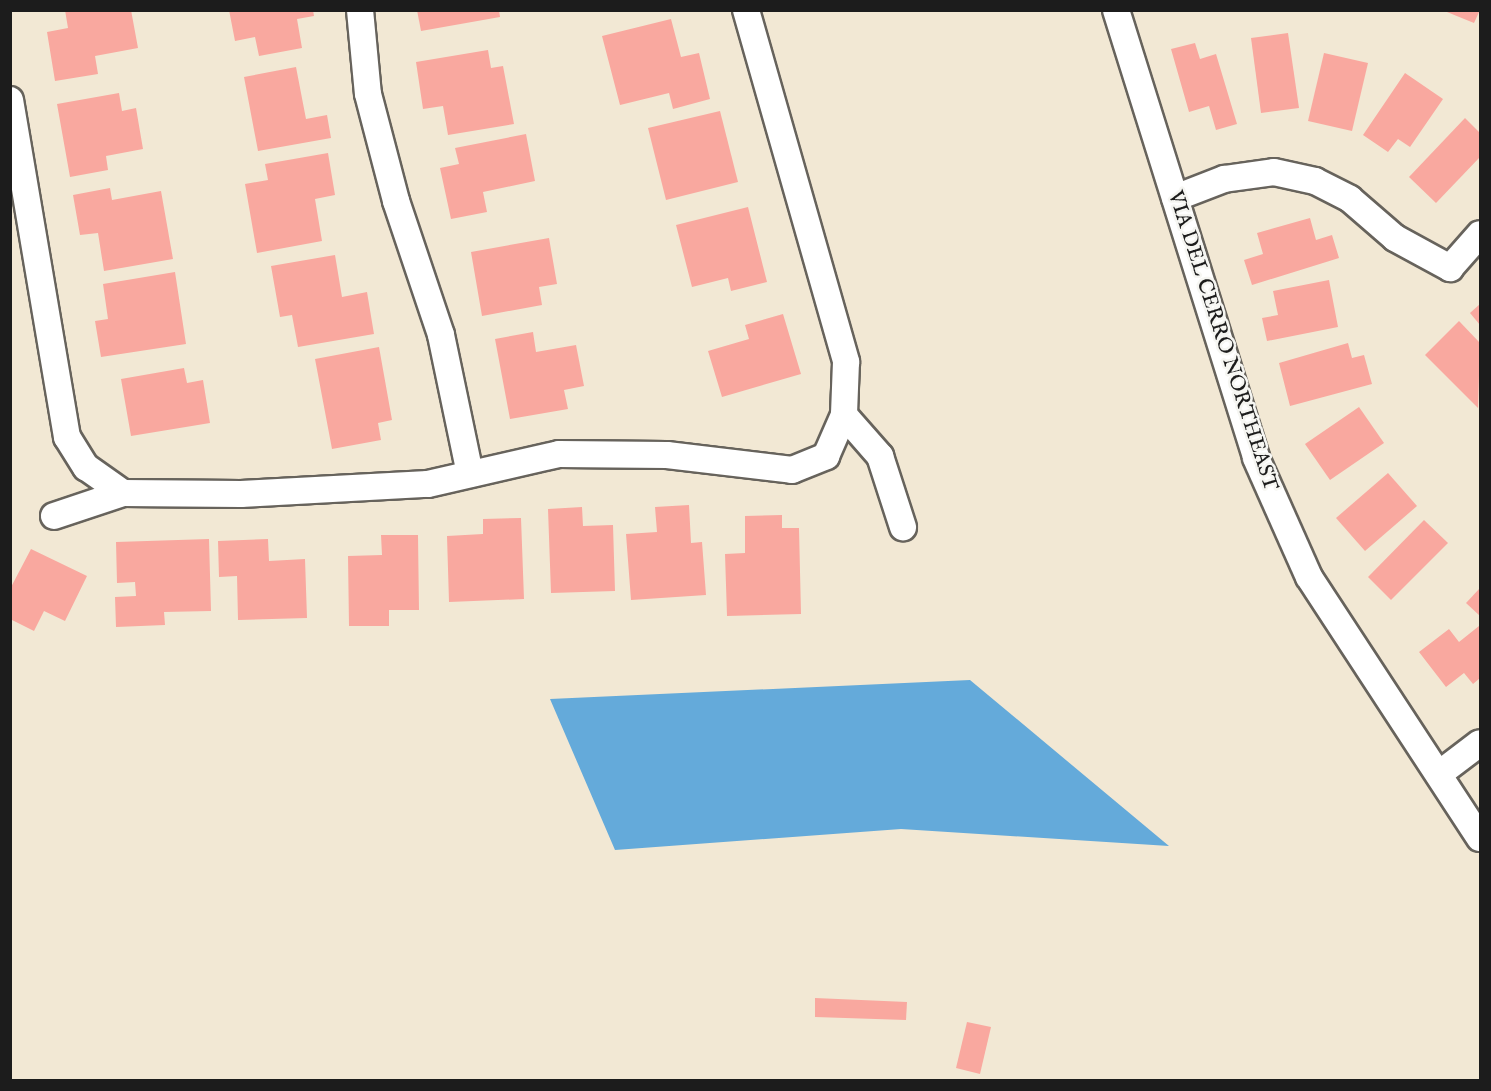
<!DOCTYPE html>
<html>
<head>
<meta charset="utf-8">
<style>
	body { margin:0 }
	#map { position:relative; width:1491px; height:1091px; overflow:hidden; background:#f2e8d4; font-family:"IM FELL English",serif }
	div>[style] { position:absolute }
	.water>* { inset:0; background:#64aada }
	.building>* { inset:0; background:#f9a89f }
	.roads { filter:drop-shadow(2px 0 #67635c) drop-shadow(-2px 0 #67635c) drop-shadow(0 2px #67635c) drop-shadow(0 -2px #67635c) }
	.street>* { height:26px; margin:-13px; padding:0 13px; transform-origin:13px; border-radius:13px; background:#fff }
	span { translate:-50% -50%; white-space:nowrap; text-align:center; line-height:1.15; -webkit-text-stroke:5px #f6f6f2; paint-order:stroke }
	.street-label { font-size:21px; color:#1c1c1c }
	.frame { position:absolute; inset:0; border:12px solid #1c1c1c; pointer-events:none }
</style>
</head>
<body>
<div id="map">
	<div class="water">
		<i style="clip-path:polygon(970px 680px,1169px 846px,901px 829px,615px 850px,550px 699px)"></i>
	</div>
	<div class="building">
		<i style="clip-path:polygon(65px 10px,131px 10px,138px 48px,95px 56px,98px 74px,55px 81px,47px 32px,68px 28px)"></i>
		<i style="clip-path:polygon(229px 10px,313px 10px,314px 16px,297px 19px,302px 48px,259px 56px,255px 37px,235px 41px)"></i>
		<i style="clip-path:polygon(417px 10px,499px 10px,500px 17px,421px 31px)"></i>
		<i style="clip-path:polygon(1442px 10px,1480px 10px,1474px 23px)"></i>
		<i style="clip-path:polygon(671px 19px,681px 57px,699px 53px,710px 99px,673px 109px,669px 93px,620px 105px,602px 36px)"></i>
		<i style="clip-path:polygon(1288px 33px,1299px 108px,1261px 113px,1251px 38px)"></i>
		<i style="clip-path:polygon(1195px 43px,1200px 59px,1216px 54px,1237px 124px,1216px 130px,1209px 106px,1189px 112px,1171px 49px)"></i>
		<i style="clip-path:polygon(488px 50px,491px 68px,503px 66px,514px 124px,448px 135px,443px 106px,423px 109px,416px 62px)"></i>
		<i style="clip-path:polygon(1324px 53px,1368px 63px,1352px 131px,1308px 121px)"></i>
		<i style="clip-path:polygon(296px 67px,306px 119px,327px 115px,331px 138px,258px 151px,244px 77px)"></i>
		<i style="clip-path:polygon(1405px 73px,1443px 99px,1410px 147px,1398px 139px,1388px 152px,1363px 135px)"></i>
		<i style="clip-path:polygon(119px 93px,122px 111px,136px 108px,143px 149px,106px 156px,108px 170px,70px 177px,57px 104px)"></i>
		<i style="clip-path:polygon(720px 111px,738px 182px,666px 200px,648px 128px)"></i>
		<i style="clip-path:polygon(1465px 118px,1480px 133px,1480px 157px,1436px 203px,1409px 177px)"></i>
		<i style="clip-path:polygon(526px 134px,535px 181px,483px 192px,487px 212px,451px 219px,440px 168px,459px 164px,455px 148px)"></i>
		<i style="clip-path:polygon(328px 153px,335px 195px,315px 199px,322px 241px,257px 253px,245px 184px,268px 180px,265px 164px)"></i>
		<i style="clip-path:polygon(110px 188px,112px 200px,161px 191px,173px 259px,104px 271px,98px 233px,80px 235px,73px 195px)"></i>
		<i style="clip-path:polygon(748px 207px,767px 282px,731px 291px,728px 278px,692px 287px,676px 225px)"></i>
		<i style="clip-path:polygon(1310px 218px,1316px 240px,1332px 235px,1339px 258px,1252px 285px,1244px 260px,1263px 254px,1257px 233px)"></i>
		<i style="clip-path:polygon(549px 238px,557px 284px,539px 287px,542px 305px,482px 316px,471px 252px)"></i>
		<i style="clip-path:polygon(335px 255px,342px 297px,367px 292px,374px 334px,298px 347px,292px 315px,280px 317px,271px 266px)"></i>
		<i style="clip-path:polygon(175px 272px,186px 344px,101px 357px,95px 321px,108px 319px,103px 284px)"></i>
		<i style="clip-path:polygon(1329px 280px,1338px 327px,1267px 341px,1262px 318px,1278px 315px,1273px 291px)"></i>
		<i style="clip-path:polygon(1480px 304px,1480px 325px,1470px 313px)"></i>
		<i style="clip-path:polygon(783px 314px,801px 374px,722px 397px,708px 351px,749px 339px,745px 325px)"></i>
		<i style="clip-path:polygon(1459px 321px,1480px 343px,1478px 408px,1425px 355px)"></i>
		<i style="clip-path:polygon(533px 332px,536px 352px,576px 345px,584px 386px,564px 390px,568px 409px,510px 419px,495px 339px)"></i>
		<i style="clip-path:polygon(1348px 343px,1352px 358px,1364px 355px,1372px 384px,1290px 406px,1279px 363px)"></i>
		<i style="clip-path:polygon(379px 347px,392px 420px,378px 423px,381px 440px,332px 449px,315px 359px)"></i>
		<i style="clip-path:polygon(184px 368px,187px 383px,203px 380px,210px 423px,131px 436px,121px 379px)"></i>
		<i style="clip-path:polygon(1359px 407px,1384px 443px,1330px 480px,1305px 444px)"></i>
		<i style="clip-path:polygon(1388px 473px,1417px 506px,1365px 551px,1336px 518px)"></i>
		<i style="clip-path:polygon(689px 505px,691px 543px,702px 542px,706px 595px,631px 600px,626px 534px,657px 532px,655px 507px)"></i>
		<i style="clip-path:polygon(582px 507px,583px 526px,613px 525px,615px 591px,551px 593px,548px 509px)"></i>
		<i style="clip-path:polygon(782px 515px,782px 528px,799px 528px,801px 614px,727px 616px,725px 554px,745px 553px,745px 516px)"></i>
		<i style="clip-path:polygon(521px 518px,524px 599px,449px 602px,447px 536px,483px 534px,483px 519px)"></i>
		<i style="clip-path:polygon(1424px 520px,1448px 543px,1391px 600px,1368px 577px)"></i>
		<i style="clip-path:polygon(381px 535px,418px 535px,419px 610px,389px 610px,389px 626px,349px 626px,348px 556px,382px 555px)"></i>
		<i style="clip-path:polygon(209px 539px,211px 611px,164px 612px,165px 625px,116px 627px,115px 597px,136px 596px,135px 582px,117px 583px,116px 542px)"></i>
		<i style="clip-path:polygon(268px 539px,269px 561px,305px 559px,307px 618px,238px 620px,237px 576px,219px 577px,218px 541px)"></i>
		<i style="clip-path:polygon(31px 549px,87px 576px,65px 621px,44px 611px,34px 631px,10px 619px,10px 589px)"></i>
		<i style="clip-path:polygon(1480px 588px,1480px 616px,1466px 603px)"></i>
		<i style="clip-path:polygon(1479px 626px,1480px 678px,1473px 684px,1464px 673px,1446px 687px,1419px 652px,1449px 629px,1459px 642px)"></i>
		<i style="clip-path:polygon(815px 998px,907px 1002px,906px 1020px,815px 1017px)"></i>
		<i style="clip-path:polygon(967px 1022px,991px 1027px,980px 1074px,956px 1068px)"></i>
	</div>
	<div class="roads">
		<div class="street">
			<i style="left:360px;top:10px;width:84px;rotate:84.6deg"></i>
			<i style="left:368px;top:94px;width:111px;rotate:75.3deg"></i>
			<i style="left:396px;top:201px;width:141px;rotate:71.4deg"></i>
			<i style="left:441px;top:335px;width:142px;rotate:78.2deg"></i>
			<i style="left:746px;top:10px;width:366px;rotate:74.1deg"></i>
			<i style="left:846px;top:362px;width:53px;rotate:92.2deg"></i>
			<i style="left:844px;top:415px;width:55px;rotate:48.7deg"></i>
			<i style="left:880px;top:456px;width:75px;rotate:72.1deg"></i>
			<i style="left:1116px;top:10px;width:469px;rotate:72.6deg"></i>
			<i style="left:1256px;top:458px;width:130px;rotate:66deg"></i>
			<i style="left:1309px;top:577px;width:312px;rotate:56.8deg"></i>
			<i style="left:10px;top:100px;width:342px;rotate:80.4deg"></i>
			<i style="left:67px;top:437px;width:36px;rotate:58deg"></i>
			<i style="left:86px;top:467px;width:45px;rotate:35.1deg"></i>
			<i style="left:1175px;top:198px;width:53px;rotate:-21.2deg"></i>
			<i style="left:1224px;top:179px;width:50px;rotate:-8deg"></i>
			<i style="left:1274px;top:172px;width:42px;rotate:12.4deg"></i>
			<i style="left:1315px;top:181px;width:39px;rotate:27deg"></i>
			<i style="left:1350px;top:199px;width:60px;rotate:40.9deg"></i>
			<i style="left:1395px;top:238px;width:63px;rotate:28.6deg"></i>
			<i style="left:1450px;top:268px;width:45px;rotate:-48.6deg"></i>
			<i style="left:54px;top:516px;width:73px;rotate:-18.4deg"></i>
			<i style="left:123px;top:493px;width:118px;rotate:0.5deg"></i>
			<i style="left:241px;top:494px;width:187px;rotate:-3.1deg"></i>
			<i style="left:428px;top:484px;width:134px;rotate:-12.9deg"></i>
			<i style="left:559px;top:454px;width:108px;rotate:0.5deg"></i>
			<i style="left:667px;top:455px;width:126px;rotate:6.8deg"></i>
			<i style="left:792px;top:470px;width:37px;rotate:-22deg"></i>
			<i style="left:826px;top:456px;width:45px;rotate:-66.3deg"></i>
			<i style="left:1439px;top:774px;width:51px;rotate:-37.1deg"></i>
		</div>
	</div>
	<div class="street-label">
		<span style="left:1222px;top:341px;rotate:72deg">VIA DEL CERRO NORTHEAST</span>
	</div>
	<div class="frame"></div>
</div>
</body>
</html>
